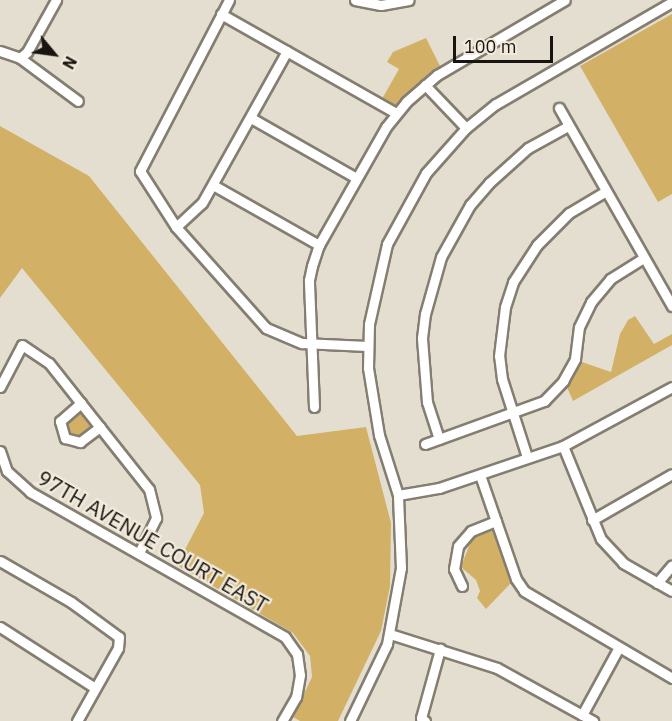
<!DOCTYPE html>
<html>
<head>
<meta charset="utf-8">
<style>
	body { margin:0 }
	#map { position:relative; width:672px; height:721px; overflow:hidden; background:#e4ded0; font-family:"IBM Plex Sans",sans-serif }
	div>[style] { position:absolute }
	.green>* { inset:0; background:#d2b167 }
	.round { border-radius:50% }
	.roads { filter:drop-shadow(2px 0 #847e71) drop-shadow(-2px 0 #847e71) drop-shadow(0 2px #847e71) drop-shadow(0 -2px #847e71) }
	.minor>* { height:9px; margin:-4.5px; padding:0 4.5px; transform-origin:4.5px; border-radius:4.5px; background:#fff }
	span { translate:-50% -50%; white-space:nowrap; text-align:center; line-height:1.15; -webkit-text-stroke:4.5px #f2ebdd; paint-order:stroke }
	.street-label { font-size:21px; color:#181511 }
	.north { position:absolute; left:24px; top:24px; width:60px; height:60px; -webkit-text-stroke:4px #f2ebdd; paint-order:stroke; rotate:119deg; font-size:16px; font-weight:700; line-height:24px; text-align:center; color:#181511 }
	.north::after { content:''; display:block; margin:auto; width:21px; height:27px; background:#181511; clip-path:polygon(50% 0,100% 100%,50% 72%,0 100%) }
	.scale { position:absolute; left:453px; top:36px; width:100px; height:27px; box-sizing:border-box; border:3px solid #181511; border-top:0; padding-left:8px; font-size:18px; line-height:21px; white-space:nowrap; color:#181511; -webkit-text-stroke:4px #f2ebdd; paint-order:stroke }
</style>
</head>
<body>
<div id="map">
	<div class="green">
		<i style="clip-path:polygon(672px 14px,672px 194px,658px 202px,580px 66px)"></i>
		<i style="clip-path:polygon(426px 38px,441px 68px,398px 106px,382px 99px,399px 69px,387px 62px,393px 52px)"></i>
		<i style="clip-path:polygon(0 126px,89px 176px,297px 436px,366px 427px,391px 523px,390px 586px,381px 631px,338px 721px,300px 721px,293px 717px,312px 677px,310px 656px,293px 633px,177px 565px,204px 513px,200px 485px,22px 268px,0 298px)"></i>
		<i style="clip-path:polygon(635px 316px,654px 344px,672px 334px,672px 345px,573px 401px,566px 385px,579px 361px,611px 372px,620px 334px,628px 320px)"></i>
		<i class="round" style="left:66px;top:413px;width:24px;height:24px"></i>
		<i style="clip-path:polygon(487px 529px,497px 533px,511px 583px,486px 609px,477px 598px,480px 591px,476px 580px,461px 567px,472px 538px)"></i>
	</div>
	<div class="roads">
		<div class="minor">
			<i style="left:229px;top:0;width:193px;rotate:117.5deg"></i>
			<i style="left:140px;top:171px;width:67px;rotate:57.3deg"></i>
			<i style="left:176px;top:227px;width:135px;rotate:48.3deg"></i>
			<i style="left:266px;top:328px;width:39px;rotate:23deg"></i>
			<i style="left:302px;top:343px;width:65px;rotate:2.6deg"></i>
			<i style="left:355px;top:0;width:26px;rotate:11deg"></i>
			<i style="left:381px;top:5px;width:28px;rotate:-10deg"></i>
			<i style="left:221px;top:14px;width:201px;rotate:29.5deg"></i>
			<i style="left:0;top:51px;width:21px;rotate:19deg"></i>
			<i style="left:20px;top:58px;width:72px;rotate:36.6deg"></i>
			<i style="left:20px;top:58px;width:9px;rotate:-41deg"></i>
			<i style="left:27px;top:52px;width:60px;rotate:-60.9deg"></i>
			<i style="left:425px;top:85px;width:59px;rotate:46.4deg"></i>
			<i style="left:559px;top:108px;width:228px;rotate:60.3deg"></i>
			<i style="left:251px;top:118px;width:121px;rotate:29.7deg"></i>
			<i style="left:213px;top:185px;width:122px;rotate:29.5deg"></i>
			<i style="left:176px;top:227px;width:35px;rotate:-43deg"></i>
			<i style="left:202px;top:203px;width:174px;rotate:-60.8deg"></i>
			<i style="left:0;top:387px;width:47px;rotate:-62.4deg"></i>
			<i style="left:22px;top:345px;width:32px;rotate:34deg"></i>
			<i style="left:49px;top:363px;width:161px;rotate:51.6deg"></i>
			<i style="left:149px;top:489px;width:30px;rotate:76deg"></i>
			<i style="left:156px;top:518px;width:39px;rotate:116deg"></i>
			<i style="left:81px;top:403px;width:28px;rotate:139deg"></i>
			<i style="left:60px;top:421px;width:18px;rotate:74deg"></i>
			<i style="left:65px;top:438px;width:16px;rotate:15deg"></i>
			<i style="left:80px;top:442px;width:25px;rotate:-37deg"></i>
			<i style="left:314px;top:407px;width:127px;rotate:-92.3deg"></i>
			<i style="left:309px;top:280px;width:14px;rotate:-78deg"></i>
			<i style="left:312px;top:266px;width:22px;rotate:-72deg"></i>
			<i style="left:319px;top:245px;width:136px;rotate:-60.4deg"></i>
			<i style="left:386px;top:127px;width:32px;rotate:-51deg"></i>
			<i style="left:406px;top:102px;width:41px;rotate:-41.1deg"></i>
			<i style="left:437px;top:75px;width:148px;rotate:-30.4deg"></i>
			<i style="left:439px;top:439px;width:39px;rotate:-108deg"></i>
			<i style="left:427px;top:402px;width:64px;rotate:-94.5deg"></i>
			<i style="left:422px;top:338px;width:24px;rotate:-83deg"></i>
			<i style="left:425px;top:314px;width:59px;rotate:-74.3deg"></i>
			<i style="left:441px;top:257px;width:60px;rotate:-60.9deg"></i>
			<i style="left:470px;top:205px;width:29px;rotate:-49deg"></i>
			<i style="left:489px;top:183px;width:52px;rotate:-41.9deg"></i>
			<i style="left:528px;top:148px;width:46px;rotate:-28.8deg"></i>
			<i style="left:425px;top:444px;width:127px;rotate:-19.9deg"></i>
			<i style="left:544px;top:401px;width:28px;rotate:-46deg"></i>
			<i style="left:563px;top:381px;width:25px;rotate:-61deg"></i>
			<i style="left:575px;top:359px;width:32px;rotate:-83deg"></i>
			<i style="left:579px;top:327px;width:28px;rotate:-64deg"></i>
			<i style="left:591px;top:302px;width:30px;rotate:-50deg"></i>
			<i style="left:610px;top:279px;width:40px;rotate:-32deg"></i>
			<i style="left:563px;top:446px;width:100px;rotate:67.8deg"></i>
			<i style="left:601px;top:539px;width:33px;rotate:47deg"></i>
			<i style="left:623px;top:563px;width:56px;rotate:29.7deg"></i>
			<i style="left:0;top:451px;width:21px;rotate:71deg"></i>
			<i style="left:7px;top:471px;width:31px;rotate:42deg"></i>
			<i style="left:30px;top:492px;width:293px;rotate:29.6deg"></i>
			<i style="left:285px;top:637px;width:21px;rotate:55deg"></i>
			<i style="left:297px;top:654px;width:21px;rotate:82deg"></i>
			<i style="left:300px;top:675px;width:22px;rotate:100deg"></i>
			<i style="left:296px;top:697px;width:28px;rotate:120deg"></i>
			<i style="left:527px;top:457px;width:82px;rotate:-107.8deg"></i>
			<i style="left:502px;top:379px;width:23px;rotate:-97deg"></i>
			<i style="left:499px;top:356px;width:49px;rotate:-83deg"></i>
			<i style="left:505px;top:307px;width:26px;rotate:-72deg"></i>
			<i style="left:513px;top:282px;width:44px;rotate:-57deg"></i>
			<i style="left:537px;top:245px;width:45px;rotate:-45deg"></i>
			<i style="left:569px;top:213px;width:43px;rotate:-30.7deg"></i>
			<i style="left:480px;top:475px;width:110px;rotate:70.9deg"></i>
			<i style="left:516px;top:579px;width:14px;rotate:56deg"></i>
			<i style="left:524px;top:591px;width:172px;rotate:30.4deg"></i>
			<i style="left:398px;top:495px;width:42px;rotate:-9.7deg"></i>
			<i style="left:439px;top:488px;width:131px;rotate:-18.7deg"></i>
			<i style="left:563px;top:446px;width:124px;rotate:-28.4deg"></i>
			<i style="left:592px;top:520px;width:92px;rotate:-29.9deg"></i>
			<i style="left:0;top:561px;width:82px;rotate:30deg"></i>
			<i style="left:71px;top:602px;width:59px;rotate:36.1deg"></i>
			<i style="left:119px;top:637px;width:11px;rotate:95deg"></i>
			<i style="left:118px;top:648px;width:84px;rotate:119.3deg"></i>
			<i style="left:657px;top:583px;width:23px;rotate:-50deg"></i>
			<i style="left:462px;top:586px;width:19px;rotate:-115deg"></i>
			<i style="left:454px;top:569px;width:23px;rotate:-80deg"></i>
			<i style="left:458px;top:546px;width:20px;rotate:-49deg"></i>
			<i style="left:471px;top:531px;width:27px;rotate:-22deg"></i>
			<i style="left:0;top:627px;width:113px;rotate:32.7deg"></i>
			<i style="left:390px;top:634px;width:112px;rotate:17.6deg"></i>
			<i style="left:497px;top:668px;width:110px;rotate:28.9deg"></i>
			<i style="left:582px;top:715px;width:77px;rotate:-61.4deg"></i>
			<i style="left:350px;top:721px;width:85px;rotate:-64.3deg"></i>
			<i style="left:387px;top:644px;width:77px;rotate:-79.6deg"></i>
			<i style="left:401px;top:568px;width:73px;rotate:-92.4deg"></i>
			<i style="left:398px;top:495px;width:63px;rotate:-107.6deg"></i>
			<i style="left:379px;top:435px;width:68px;rotate:-99.3deg"></i>
			<i style="left:368px;top:368px;width:44px;rotate:-88.7deg"></i>
			<i style="left:369px;top:324px;width:82px;rotate:-77.3deg"></i>
			<i style="left:387px;top:244px;width:81px;rotate:-61.2deg"></i>
			<i style="left:426px;top:173px;width:60px;rotate:-48.4deg"></i>
			<i style="left:466px;top:128px;width:38px;rotate:-39deg"></i>
			<i style="left:496px;top:104px;width:203px;rotate:-30.1deg"></i>
			<i style="left:425px;top:721px;width:5px;rotate:-143deg"></i>
			<i style="left:421px;top:718px;width:72px;rotate:-74.6deg"></i>
		</div>
	</div>
	<div class="street-label">
		<span style="left:153px;top:541px;rotate:30deg">97TH AVENUE COURT EAST</span>
	</div>
	<div class="north">N</div>
	<div class="scale">100 m</div>
</div>
</body>
</html>
